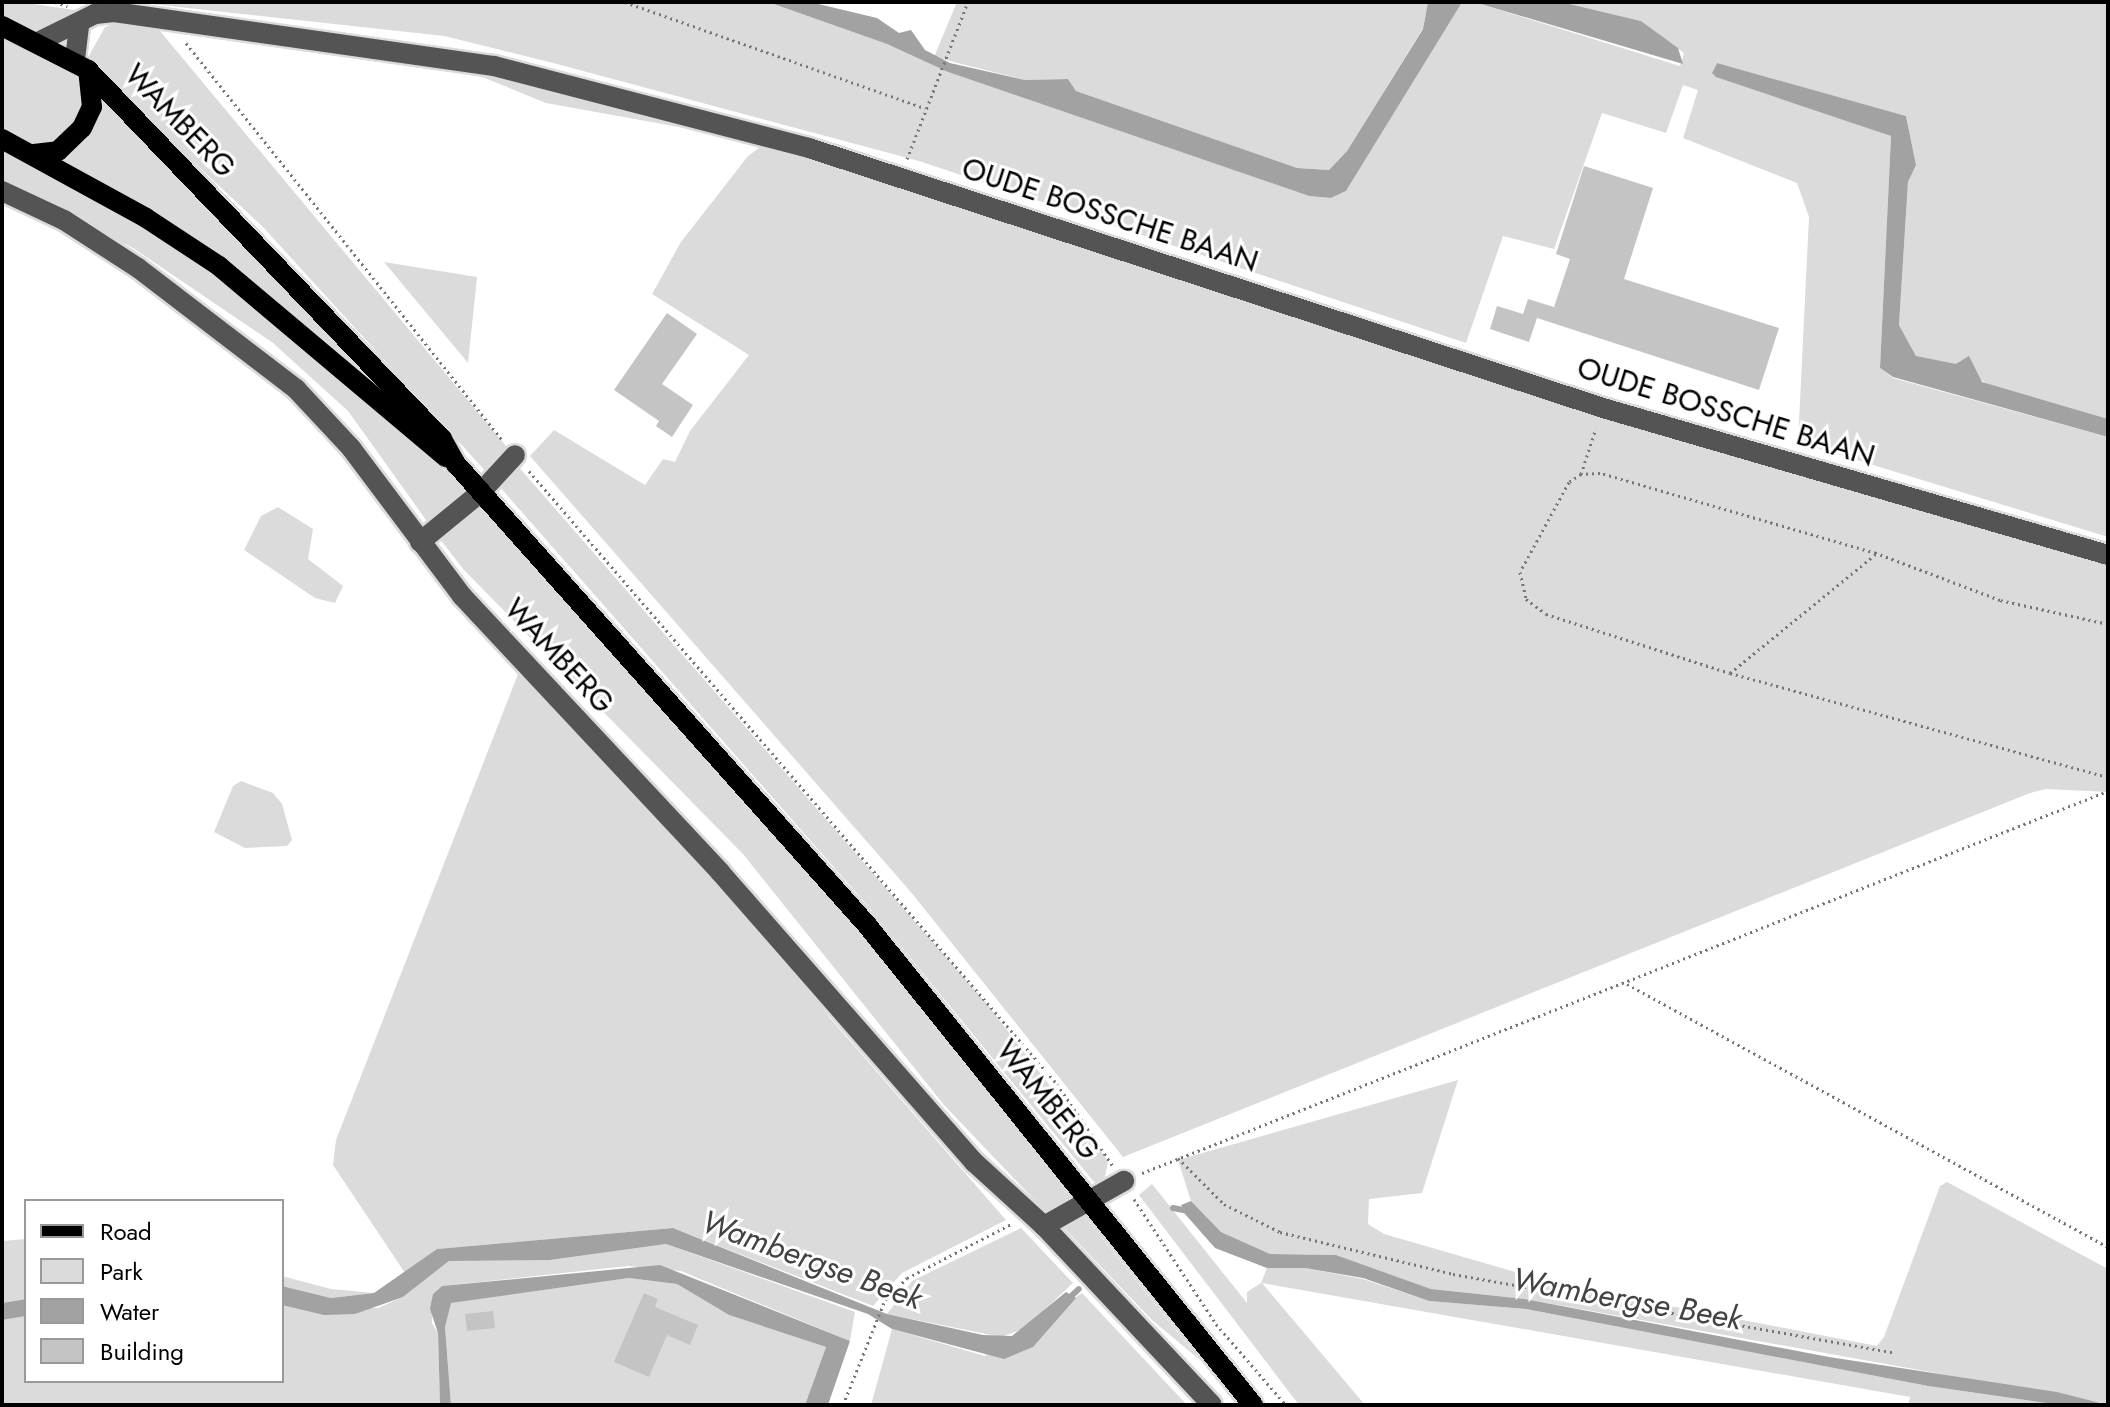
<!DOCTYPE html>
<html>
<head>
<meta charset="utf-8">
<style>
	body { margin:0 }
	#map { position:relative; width:2110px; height:1407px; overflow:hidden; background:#fff; font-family:Jost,sans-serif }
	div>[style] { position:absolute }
	.green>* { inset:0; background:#dbdbdb }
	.water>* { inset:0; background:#a2a2a2 }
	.stream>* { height:6px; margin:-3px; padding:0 3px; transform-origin:3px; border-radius:3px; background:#a2a2a2 }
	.building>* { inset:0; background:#c4c4c4 }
	.path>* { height:3px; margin-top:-1.5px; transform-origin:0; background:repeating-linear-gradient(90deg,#767676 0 2px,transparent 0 6px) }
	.roads { filter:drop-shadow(2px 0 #dbdbdb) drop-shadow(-2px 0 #dbdbdb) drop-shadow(0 2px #dbdbdb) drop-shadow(0 -2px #dbdbdb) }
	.minor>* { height:20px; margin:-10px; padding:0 10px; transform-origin:10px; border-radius:10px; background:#545454 }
	.major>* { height:20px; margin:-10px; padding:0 10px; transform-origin:10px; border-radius:10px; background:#000 }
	span { translate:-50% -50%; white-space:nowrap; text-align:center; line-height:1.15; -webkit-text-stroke:6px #fff; paint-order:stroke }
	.street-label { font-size:30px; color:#000 }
	.water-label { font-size:32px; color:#434343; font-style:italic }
	.frame { position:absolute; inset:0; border:4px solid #000; pointer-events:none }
	.legend { position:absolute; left:24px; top:1199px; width:260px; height:184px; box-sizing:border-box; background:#fff; border:2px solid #999; margin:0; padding:10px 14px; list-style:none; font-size:24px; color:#000 }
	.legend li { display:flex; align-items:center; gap:16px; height:40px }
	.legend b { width:40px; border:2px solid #999 }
</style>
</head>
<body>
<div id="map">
	<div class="green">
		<i style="clip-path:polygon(2px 2px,21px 2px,81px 11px,51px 32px,28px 30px,2px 17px)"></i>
		<i style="clip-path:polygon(133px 2px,768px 2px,887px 44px,948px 72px,1309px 196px,1331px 198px,1346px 191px,1461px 4px,1474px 2px,1680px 66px,1684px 53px,1641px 21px,1561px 2px,2108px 2px,2108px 419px,1996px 389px,1956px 365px,1916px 356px,1899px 325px,1908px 182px,1916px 165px,1906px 116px,1717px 63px,1712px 73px,1891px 136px,1880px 368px,1893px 378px,2108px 437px,2108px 537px,1798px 442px,1809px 217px,1797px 183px,1683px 138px,1698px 90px,1683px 85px,1666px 133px,1602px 113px,1554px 249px,1503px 236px,1466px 343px,919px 161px,557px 64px,444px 36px)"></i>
		<i style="clip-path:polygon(957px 2px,1428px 2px,1423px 28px,1347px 151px,1329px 170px,1297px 168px,1076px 91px,1068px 79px,1025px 80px,934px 57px)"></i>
		<i style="clip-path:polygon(134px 17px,155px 25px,506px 446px,508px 454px,489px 475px,263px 227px,86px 61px,105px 27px)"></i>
		<i style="clip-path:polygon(2px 36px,66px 62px,80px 78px,85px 102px,81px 117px,62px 138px,40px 144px,2px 134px)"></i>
		<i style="clip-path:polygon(460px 68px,595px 97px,740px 138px,546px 103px)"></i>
		<i style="clip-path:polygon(108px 96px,348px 348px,341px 357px,64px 165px)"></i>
		<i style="clip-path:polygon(771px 139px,1582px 404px,2108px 566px,2108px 792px,2046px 789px,2030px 793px,1123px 1157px,910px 891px,530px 456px,554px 430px,645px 485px,663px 459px,675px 462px,690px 431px,749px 355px,652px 294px,681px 242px,748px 156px)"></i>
		<i style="clip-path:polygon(2px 149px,143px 222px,216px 270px,405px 432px,468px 494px,429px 524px,348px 411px,273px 343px,133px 248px,2px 181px)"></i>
		<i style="clip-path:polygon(384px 262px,477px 277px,468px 363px)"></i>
		<i style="clip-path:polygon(517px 465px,987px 1004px,1108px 1161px,1104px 1182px,1094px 1182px,867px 905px,499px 486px)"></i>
		<i style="clip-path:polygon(480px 503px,875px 948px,1070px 1198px,1046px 1212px,944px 1105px,743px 854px,464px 570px,439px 538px)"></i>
		<i style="clip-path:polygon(278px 507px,313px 529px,308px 559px,343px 586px,335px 603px,315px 598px,244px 550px,261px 516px)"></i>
		<i style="clip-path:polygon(520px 669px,773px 943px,830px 1018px,1006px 1220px,902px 1273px,873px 1306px,673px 1228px,437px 1249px,405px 1273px,333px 1165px,336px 1140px)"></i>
		<i style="clip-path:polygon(241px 781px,273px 793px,282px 804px,292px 840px,287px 846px,245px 848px,214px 832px,233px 786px)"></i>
		<i style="clip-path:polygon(1458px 1080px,1422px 1193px,1369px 1199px,1368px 1224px,1384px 1234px,1557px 1284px,1877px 1346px,1884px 1337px,1940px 1186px,1947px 1182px,2108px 1269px,2108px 1404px,1525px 1299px,1431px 1289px,1336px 1255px,1270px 1254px,1221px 1232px,1191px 1201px,1178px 1160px)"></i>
		<i style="clip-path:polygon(1152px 1184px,1247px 1303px,1247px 1292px,1261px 1283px,1267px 1268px,1305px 1268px,1363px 1279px,1429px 1301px,1526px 1309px,1928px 1386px,2060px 1405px,1908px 1405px,1910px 1397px,1262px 1283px,1365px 1405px,1299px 1405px,1139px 1195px)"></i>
		<i style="clip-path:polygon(1082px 1213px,1200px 1360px,1152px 1320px,1062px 1226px)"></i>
		<i style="clip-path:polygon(1021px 1228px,1073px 1283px,1025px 1328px,1001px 1337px,887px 1314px,912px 1281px)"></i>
		<i style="clip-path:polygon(26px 1239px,26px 1299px,2px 1303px,2px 1241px)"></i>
		<i style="clip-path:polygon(666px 1244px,855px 1312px,850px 1341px,681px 1271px,628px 1266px,442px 1286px,433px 1294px,432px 1323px,438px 1333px,440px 1405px,2px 1405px,2px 1320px,26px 1316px,26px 1381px,282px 1381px,282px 1305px,378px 1308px,403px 1297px,449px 1261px,550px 1260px)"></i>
		<i style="clip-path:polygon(282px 1276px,331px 1289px,374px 1293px,331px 1298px,282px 1286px)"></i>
		<i style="clip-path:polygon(629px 1278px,677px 1284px,729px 1315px,826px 1347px,805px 1405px,451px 1405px,445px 1327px,450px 1303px)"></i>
		<i style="clip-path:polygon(1082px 1293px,1187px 1405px,871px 1405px,892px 1329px,985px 1356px)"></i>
	</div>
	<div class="water">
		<i style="clip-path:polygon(768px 2px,810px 2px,877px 18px,899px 33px,911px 30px,925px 50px,950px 63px,1025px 80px,1068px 79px,1076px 91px,1297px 168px,1329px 170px,1347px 151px,1423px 29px,1428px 2px,1472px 2px,1461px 4px,1346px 191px,1331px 198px,1309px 196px,948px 72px,887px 44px)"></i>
		<i style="clip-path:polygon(1474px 2px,1561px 2px,1641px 21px,1678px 48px,1683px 64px)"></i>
		<i style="clip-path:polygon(1717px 63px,1906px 116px,1916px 165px,1908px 182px,1899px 325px,1916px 356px,1956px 364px,1969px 356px,1982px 382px,2108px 419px,2108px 437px,1893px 377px,1880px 368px,1891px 136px,1716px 77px,1712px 73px)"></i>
		<i style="clip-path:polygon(1191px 1201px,1221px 1232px,1270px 1254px,1336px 1255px,1431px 1289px,1525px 1299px,1829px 1357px,2057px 1392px,2108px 1405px,2060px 1405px,1928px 1386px,1526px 1309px,1429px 1301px,1363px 1278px,1305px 1268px,1267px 1268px,1215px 1248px,1185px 1214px,1181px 1205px)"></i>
		<i style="clip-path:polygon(673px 1228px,887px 1314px,983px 1335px,1012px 1336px,1066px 1292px,1076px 1298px,1033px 1347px,1004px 1359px,892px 1329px,868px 1314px,666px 1244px,550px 1260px,449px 1261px,403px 1297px,355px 1314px,324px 1315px,282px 1305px,282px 1286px,331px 1298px,374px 1293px,437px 1249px)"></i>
		<i style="clip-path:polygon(660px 1265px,850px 1341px,828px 1405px,805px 1405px,826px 1347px,729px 1315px,677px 1284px,629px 1278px,451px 1303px,445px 1327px,451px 1405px,440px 1405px,438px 1333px,430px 1309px,433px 1294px,442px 1286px)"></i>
		<i style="clip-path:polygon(26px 1299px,26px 1316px,2px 1320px,2px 1303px)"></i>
	</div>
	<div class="stream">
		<i style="left:1173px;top:1208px;width:15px;rotate:11deg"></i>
		<i style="left:1067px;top:1300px;width:16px;rotate:-43deg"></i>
	</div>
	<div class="building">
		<i style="clip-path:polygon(1584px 166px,1653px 188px,1624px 279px,1779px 328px,1759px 390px,1537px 318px,1529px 342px,1490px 329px,1497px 306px,1523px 314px,1528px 299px,1554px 307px,1570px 259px,1556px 254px)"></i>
		<i style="clip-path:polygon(667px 313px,697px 334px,662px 384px,693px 405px,672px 437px,656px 426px,659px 421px,614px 390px)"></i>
		<i style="clip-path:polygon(644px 1293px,658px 1299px,655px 1307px,698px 1325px,690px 1345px,667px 1335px,649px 1377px,614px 1362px)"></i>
		<i style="clip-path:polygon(493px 1311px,495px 1328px,467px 1331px,465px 1314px)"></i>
	</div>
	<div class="path">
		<i style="left:55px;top:2px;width:13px;rotate:18deg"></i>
		<i style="left:625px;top:2px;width:318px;rotate:19.5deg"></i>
		<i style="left:186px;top:43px;width:509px;rotate:51.46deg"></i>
		<i style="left:907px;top:159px;width:168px;rotate:-68.8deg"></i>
		<i style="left:529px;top:471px;width:809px;rotate:49.26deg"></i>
		<i style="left:1057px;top:1084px;width:99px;rotate:55.7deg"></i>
		<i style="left:1581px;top:474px;width:48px;rotate:-71.9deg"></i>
		<i style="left:2108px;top:624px;width:111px;rotate:-167.5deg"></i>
		<i style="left:2000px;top:600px;width:133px;rotate:-159.2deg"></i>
		<i style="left:1876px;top:553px;width:287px;rotate:-163.8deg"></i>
		<i style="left:1600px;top:473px;width:19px;rotate:177deg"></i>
		<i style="left:1581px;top:474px;width:14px;rotate:146deg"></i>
		<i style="left:1569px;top:482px;width:102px;rotate:118.6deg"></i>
		<i style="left:1520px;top:572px;width:28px;rotate:77deg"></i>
		<i style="left:1526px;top:599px;width:25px;rotate:37deg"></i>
		<i style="left:1546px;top:614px;width:193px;rotate:17.8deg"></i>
		<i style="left:1730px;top:673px;width:392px;rotate:15.4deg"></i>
		<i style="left:1730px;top:673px;width:188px;rotate:-39.2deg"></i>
		<i style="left:1627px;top:984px;width:548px;rotate:28.67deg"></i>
		<i style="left:1178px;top:1158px;width:65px;rotate:45deg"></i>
		<i style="left:1224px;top:1204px;width:63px;rotate:26.6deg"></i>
		<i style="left:1280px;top:1232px;width:178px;rotate:13.6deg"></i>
		<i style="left:1453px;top:1274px;width:447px;rotate:10.1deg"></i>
		<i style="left:1142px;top:1173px;width:1039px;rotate:-21.58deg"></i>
		<i style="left:1134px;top:1199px;width:149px;rotate:56.7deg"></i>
		<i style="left:1216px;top:1324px;width:107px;rotate:49.2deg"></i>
		<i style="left:843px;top:1405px;width:113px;rotate:-68.2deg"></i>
		<i style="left:885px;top:1300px;width:31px;rotate:-45deg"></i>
		<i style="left:907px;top:1278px;width:119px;rotate:-27.4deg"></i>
	</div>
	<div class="roads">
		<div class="minor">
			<i style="left:38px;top:42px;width:64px;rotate:-26.2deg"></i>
			<i style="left:95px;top:14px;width:19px;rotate:-6deg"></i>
			<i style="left:114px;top:12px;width:384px;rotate:8.1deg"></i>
			<i style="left:494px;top:66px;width:325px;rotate:14.6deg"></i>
			<i style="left:809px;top:148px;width:835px;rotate:18.13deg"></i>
			<i style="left:1603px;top:408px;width:526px;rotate:16.23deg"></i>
			<i style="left:75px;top:59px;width:35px;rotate:-83deg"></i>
			<i style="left:2px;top:191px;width:68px;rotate:25.1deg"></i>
			<i style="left:64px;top:220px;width:88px;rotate:33deg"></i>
			<i style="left:138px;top:268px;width:199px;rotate:37.4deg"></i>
			<i style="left:296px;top:389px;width:81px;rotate:47deg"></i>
			<i style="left:351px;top:448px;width:185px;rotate:53.1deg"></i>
			<i style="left:462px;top:596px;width:378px;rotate:46.9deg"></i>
			<i style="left:720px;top:872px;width:386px;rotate:48.8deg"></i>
			<i style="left:974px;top:1162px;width:95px;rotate:42.4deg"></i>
			<i style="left:1044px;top:1226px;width:245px;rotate:46.8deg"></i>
			<i style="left:420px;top:542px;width:79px;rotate:-39.3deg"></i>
			<i style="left:481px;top:492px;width:50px;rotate:-47.4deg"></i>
			<i style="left:1044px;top:1226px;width:92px;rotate:-29.4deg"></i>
		</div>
		<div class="major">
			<i style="left:2px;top:26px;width:97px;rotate:27.1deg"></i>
			<i style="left:88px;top:70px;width:511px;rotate:46.19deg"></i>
			<i style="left:442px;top:439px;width:29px;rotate:61deg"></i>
			<i style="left:456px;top:464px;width:618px;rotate:48.28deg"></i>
			<i style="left:867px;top:925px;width:616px;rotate:51.19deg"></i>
			<i style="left:2px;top:139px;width:164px;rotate:28.7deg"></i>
			<i style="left:146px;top:218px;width:87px;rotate:33.3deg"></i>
			<i style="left:219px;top:266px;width:297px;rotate:40.1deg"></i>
			<i style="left:34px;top:154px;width:24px;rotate:-7deg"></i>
			<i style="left:58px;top:151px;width:33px;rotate:-44deg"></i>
			<i style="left:82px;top:128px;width:23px;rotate:-65deg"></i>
			<i style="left:92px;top:107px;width:37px;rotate:-96deg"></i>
		</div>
	</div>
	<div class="street-label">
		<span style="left:180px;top:121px;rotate:46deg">WAMBERG</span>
		<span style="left:1110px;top:215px;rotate:18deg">OUDE BOSSCHE BAAN</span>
		<span style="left:1726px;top:412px;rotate:17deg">OUDE BOSSCHE BAAN</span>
		<span style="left:559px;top:656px;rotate:47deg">WAMBERG</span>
		<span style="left:1048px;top:1100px;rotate:51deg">WAMBERG</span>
	</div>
	<div class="water-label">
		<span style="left:812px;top:1260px;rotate:20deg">Wambergse Beek</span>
		<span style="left:1627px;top:1299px;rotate:10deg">Wambergse Beek</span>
	</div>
	<div class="frame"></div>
	<ul class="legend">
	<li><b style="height:10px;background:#000"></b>Road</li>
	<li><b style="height:22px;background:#dbdbdb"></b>Park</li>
	<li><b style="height:22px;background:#a2a2a2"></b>Water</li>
	<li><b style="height:22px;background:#c4c4c4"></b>Building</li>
	</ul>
</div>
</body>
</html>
